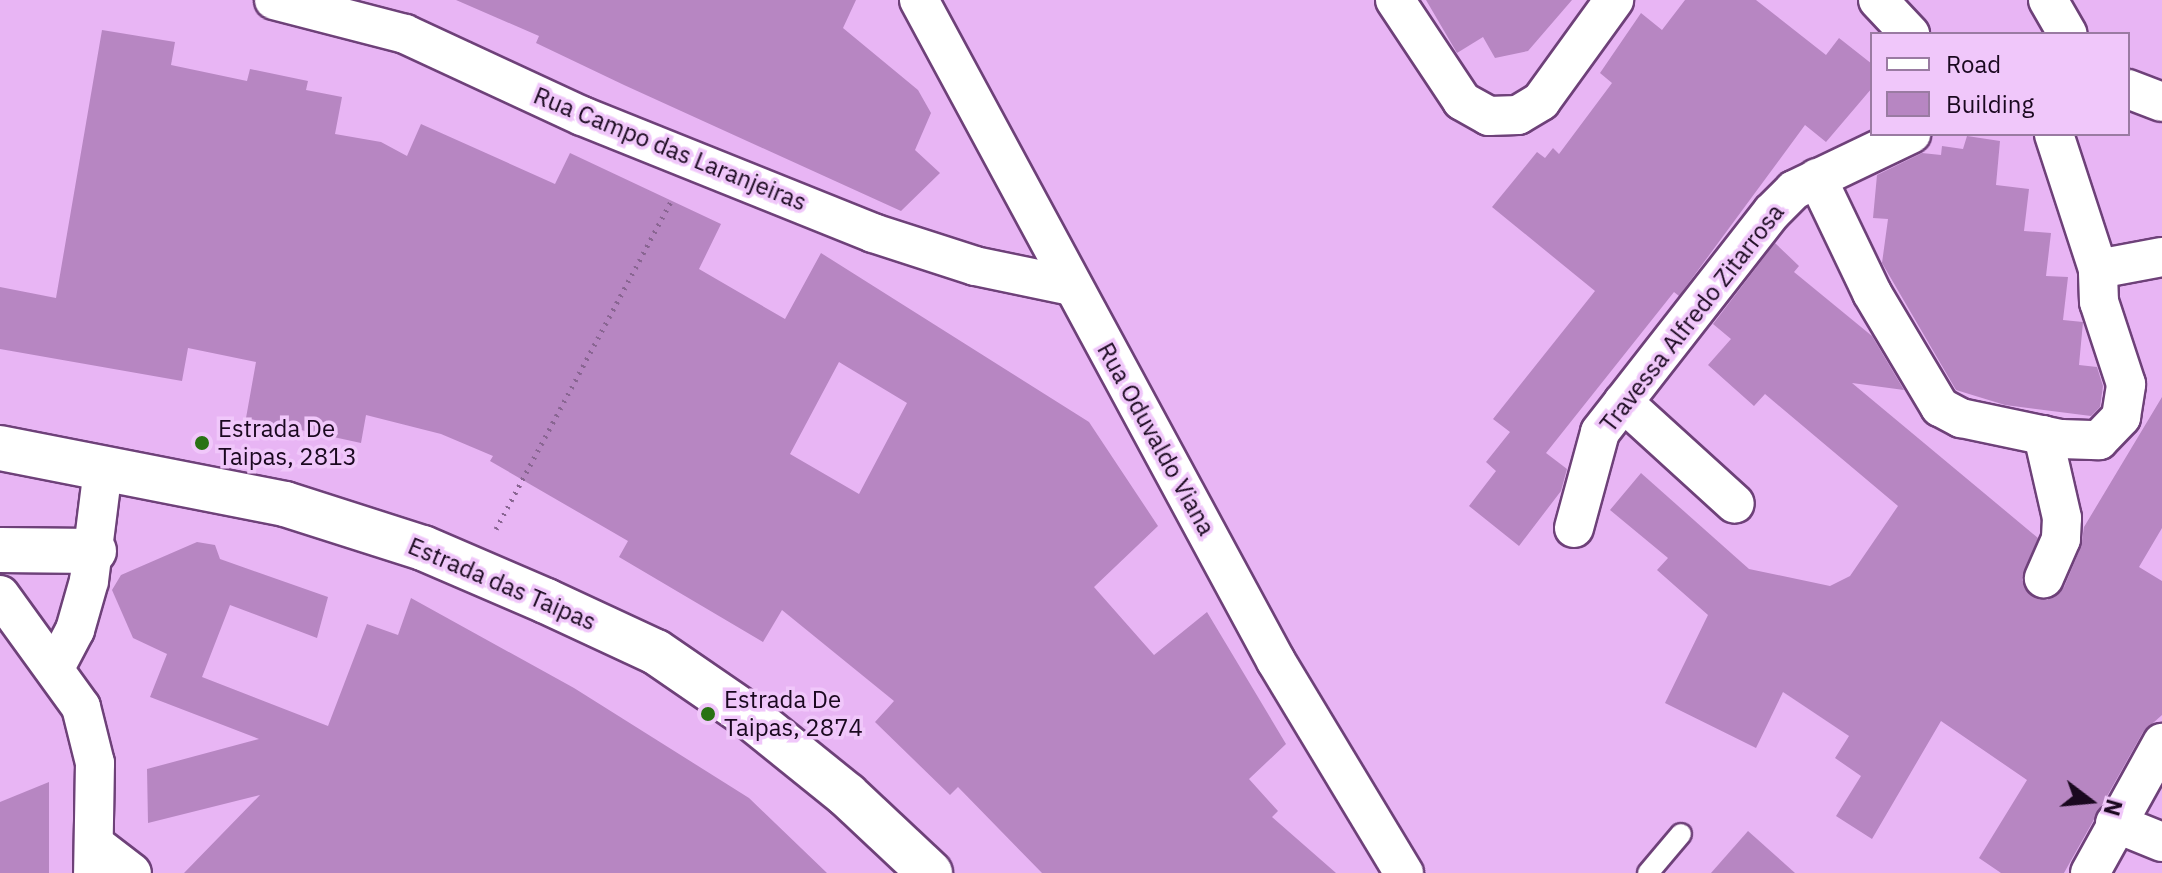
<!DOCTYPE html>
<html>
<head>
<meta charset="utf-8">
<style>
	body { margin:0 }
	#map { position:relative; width:2162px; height:873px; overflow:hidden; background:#e8b5f4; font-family:"IBM Plex Sans",sans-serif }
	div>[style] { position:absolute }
	.building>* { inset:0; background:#b786c2 }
	.path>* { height:5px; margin-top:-2.5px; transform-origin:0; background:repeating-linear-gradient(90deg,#896592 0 2px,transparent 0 8px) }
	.roads { filter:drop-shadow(2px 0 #6e4179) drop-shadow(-2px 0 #6e4179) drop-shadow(0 2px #6e4179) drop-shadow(0 -2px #6e4179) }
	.service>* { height:20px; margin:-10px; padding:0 10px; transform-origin:10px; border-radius:10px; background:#fff }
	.minor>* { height:38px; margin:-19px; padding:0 19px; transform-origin:19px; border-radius:19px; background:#fff }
	.secondary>* { height:44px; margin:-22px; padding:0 22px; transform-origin:22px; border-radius:22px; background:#fff }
	.dots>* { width:22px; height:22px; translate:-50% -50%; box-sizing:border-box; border:4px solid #f0c7fa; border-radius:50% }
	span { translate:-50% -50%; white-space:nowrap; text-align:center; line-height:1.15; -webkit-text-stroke:7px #f0c7fa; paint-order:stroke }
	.street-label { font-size:24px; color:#1a081f }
	.poi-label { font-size:24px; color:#1a081f }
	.left { translate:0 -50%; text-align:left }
	.legend { position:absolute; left:1870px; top:32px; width:260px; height:104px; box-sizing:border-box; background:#f0c7fa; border:2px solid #9a7ba2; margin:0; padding:10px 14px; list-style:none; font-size:24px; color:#1a081f }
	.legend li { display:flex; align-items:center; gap:16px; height:40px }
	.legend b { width:40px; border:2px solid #9a7ba2 }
	.north { position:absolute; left:2050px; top:761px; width:80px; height:80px; -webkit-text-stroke:6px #f0c7fa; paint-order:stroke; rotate:106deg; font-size:22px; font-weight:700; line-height:32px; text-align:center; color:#1a081f }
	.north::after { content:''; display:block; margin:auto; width:28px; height:36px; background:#1a081f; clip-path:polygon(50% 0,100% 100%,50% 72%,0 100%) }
</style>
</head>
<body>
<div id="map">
	<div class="building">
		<i style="clip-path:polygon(456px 0,856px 0,843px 28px,918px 90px,931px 113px,915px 150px,940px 173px,901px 211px,624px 85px,536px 43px,539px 36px)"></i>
		<i style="clip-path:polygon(1426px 0,1572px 0,1528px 51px,1495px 58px,1483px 37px,1457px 53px)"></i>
		<i style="clip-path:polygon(1685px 0,1756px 0,1826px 55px,1839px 38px,1872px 64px,1872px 88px,1826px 142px,1805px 125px,1679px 296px,1674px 292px,1546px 453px,1567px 469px,1561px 491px,1519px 546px,1469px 506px,1496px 471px,1486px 462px,1510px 432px,1493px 419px,1595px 291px,1492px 207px,1537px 152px,1545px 158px,1553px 148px,1559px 154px,1612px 83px,1600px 73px,1641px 13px,1662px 30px)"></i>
		<i style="clip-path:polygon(evenodd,102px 30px,175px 42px,171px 65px,247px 81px,250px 69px,308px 81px,306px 90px,342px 97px,335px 134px,381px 142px,407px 156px,421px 124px,555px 184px,570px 153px,721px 224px,699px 269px,785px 319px,821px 253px,1089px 422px,1158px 526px,1094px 587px,1154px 655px,1207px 612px,1286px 744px,1249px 779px,1278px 811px,1272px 817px,1336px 873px,1042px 873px,958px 787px,950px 795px,875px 722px,894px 701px,782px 610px,763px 642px,619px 557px,628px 541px,490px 461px,493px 456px,441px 434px,366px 415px,361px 443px,246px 418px,256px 362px,188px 348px,182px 381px,0 349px,0 287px,56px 298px,102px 30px,839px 362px,907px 403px,859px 494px,790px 454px,839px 362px)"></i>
		<i style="clip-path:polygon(1967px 136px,2000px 141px,1996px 185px,2029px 189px,2024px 231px,2051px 233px,2046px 276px,2068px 277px,2063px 320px,2083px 322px,2079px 365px,2097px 367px,2103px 386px,2100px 407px,2091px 416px,2005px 405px,1956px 390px,1882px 263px,1888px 219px,1873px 218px,1877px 175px,1922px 153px,1941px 155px,1942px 146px,1963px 149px)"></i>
		<i style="clip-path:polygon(1775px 243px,1799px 266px,1794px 272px,1872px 336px,1904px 390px,1852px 383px,2038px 538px,2022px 580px,2036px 598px,2047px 600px,2064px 587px,2081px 547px,2084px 527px,2162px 397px,2162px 528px,2139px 567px,2162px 581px,2162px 715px,2143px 732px,2064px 873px,2001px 873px,1979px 858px,2027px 780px,1941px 721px,1872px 839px,1836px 816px,1861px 776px,1835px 758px,1849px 736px,1783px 692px,1756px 748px,1665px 703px,1708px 615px,1657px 570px,1668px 558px,1610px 510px,1641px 473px,1749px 569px,1830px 586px,1850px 576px,1898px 506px,1765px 394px,1754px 406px,1708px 365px,1731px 339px,1713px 324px)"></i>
		<i style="clip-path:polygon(197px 542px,215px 545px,220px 559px,328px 597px,317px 638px,230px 605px,202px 677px,328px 726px,367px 624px,398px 635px,411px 598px,574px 688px,749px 798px,827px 873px,184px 873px,260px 795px,148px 823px,147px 769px,259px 739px,150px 697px,167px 654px,133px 638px,112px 590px,121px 575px)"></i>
		<i style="clip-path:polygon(49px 782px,49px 873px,0 873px,0 802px)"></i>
		<i style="clip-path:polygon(1748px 831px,1795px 873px,1711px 873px)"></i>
	</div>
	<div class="path">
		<i style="left:496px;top:529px;width:374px;rotate:-61.9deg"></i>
	</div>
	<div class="roads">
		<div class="service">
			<i style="left:1648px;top:873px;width:51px;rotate:-49.8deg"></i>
		</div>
		<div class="minor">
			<i style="left:274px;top:0;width:135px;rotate:14.5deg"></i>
			<i style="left:405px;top:34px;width:195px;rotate:24.9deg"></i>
			<i style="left:582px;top:116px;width:314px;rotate:21.9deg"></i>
			<i style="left:873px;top:233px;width:107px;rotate:17.9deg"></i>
			<i style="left:975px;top:266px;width:99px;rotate:11.7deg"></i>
			<i style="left:919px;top:0;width:751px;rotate:61.63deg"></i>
			<i style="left:1276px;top:661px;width:248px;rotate:58.9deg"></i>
			<i style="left:1395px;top:0;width:121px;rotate:56.4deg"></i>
			<i style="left:1462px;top:101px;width:31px;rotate:29deg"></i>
			<i style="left:1489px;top:116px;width:29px;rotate:-2deg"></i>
			<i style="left:1518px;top:115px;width:27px;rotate:-31deg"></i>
			<i style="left:1541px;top:101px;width:125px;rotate:-54.1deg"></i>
			<i style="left:1878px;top:0;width:47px;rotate:46.7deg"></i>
			<i style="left:2048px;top:0;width:39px;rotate:60deg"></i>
			<i style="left:2128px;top:89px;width:36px;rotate:21deg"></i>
			<i style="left:1817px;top:178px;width:127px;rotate:64.4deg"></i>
			<i style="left:1872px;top:293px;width:133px;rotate:59.2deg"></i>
			<i style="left:1940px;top:407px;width:24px;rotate:28deg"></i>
			<i style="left:1961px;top:418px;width:102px;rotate:11.9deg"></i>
			<i style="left:2061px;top:439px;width:38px;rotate:2deg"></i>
			<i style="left:2099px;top:440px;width:32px;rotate:-46deg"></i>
			<i style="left:2121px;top:417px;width:33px;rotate:-81deg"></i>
			<i style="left:2126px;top:384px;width:86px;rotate:-108.2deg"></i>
			<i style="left:2099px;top:302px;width:33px;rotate:-92deg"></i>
			<i style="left:2098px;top:269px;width:142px;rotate:-108.1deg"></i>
			<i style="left:2098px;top:269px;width:65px;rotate:-10.6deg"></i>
			<i style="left:1623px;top:402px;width:151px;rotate:42.3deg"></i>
			<i style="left:2043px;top:435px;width:85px;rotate:77.1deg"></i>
			<i style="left:2062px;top:518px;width:21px;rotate:93deg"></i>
			<i style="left:2061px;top:539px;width:43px;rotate:113.6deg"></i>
			<i style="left:1574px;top:528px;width:99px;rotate:-74.8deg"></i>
			<i style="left:1600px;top:432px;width:279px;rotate:-52deg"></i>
			<i style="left:1772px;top:212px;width:31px;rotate:-45deg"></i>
			<i style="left:1794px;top:190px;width:130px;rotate:-25.6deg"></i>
			<i style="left:0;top:595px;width:138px;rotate:54.1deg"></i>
			<i style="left:81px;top:707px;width:58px;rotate:76deg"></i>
			<i style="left:95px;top:763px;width:110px;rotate:91deg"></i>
			<i style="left:56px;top:666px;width:41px;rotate:-62.2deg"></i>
			<i style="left:75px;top:630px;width:51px;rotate:-74.1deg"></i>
			<i style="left:89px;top:581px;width:114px;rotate:-82.9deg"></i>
			<i style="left:2115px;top:823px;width:51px;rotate:22deg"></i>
			<i style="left:97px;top:846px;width:44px;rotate:37.6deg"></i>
			<i style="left:2090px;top:873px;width:149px;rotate:-61deg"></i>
		</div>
		<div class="secondary">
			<i style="left:0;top:448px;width:290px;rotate:11.1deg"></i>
			<i style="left:285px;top:504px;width:145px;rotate:17.7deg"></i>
			<i style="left:423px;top:548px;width:134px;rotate:23.3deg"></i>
			<i style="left:546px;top:601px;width:121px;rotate:24.9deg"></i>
			<i style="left:656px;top:652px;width:113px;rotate:34.5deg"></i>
			<i style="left:749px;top:716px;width:126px;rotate:38.9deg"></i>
			<i style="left:847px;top:795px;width:114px;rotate:43.2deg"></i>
			<i style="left:0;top:550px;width:94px;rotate:0.6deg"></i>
		</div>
	</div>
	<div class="dots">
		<i style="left:202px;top:443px;background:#297214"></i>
		<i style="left:708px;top:714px;background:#297214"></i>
	</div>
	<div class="street-label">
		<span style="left:670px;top:149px;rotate:22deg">Rua Campo das Laranjeiras</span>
		<span style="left:1692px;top:318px;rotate:-52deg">Travessa Alfredo Zitarrosa</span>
		<span style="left:1156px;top:439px;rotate:61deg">Rua Oduvaldo Viana</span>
		<span style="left:502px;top:584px;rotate:23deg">Estrada das Taipas</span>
	</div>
	<div class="poi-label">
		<span class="left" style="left:218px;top:443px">Estrada De<br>Taipas, 2813</span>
		<span class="left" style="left:724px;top:714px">Estrada De<br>Taipas, 2874</span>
	</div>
	<ul class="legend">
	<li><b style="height:10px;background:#fff"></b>Road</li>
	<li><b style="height:22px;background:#b786c2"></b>Building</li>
	</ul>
	<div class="north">N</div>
</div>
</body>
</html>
